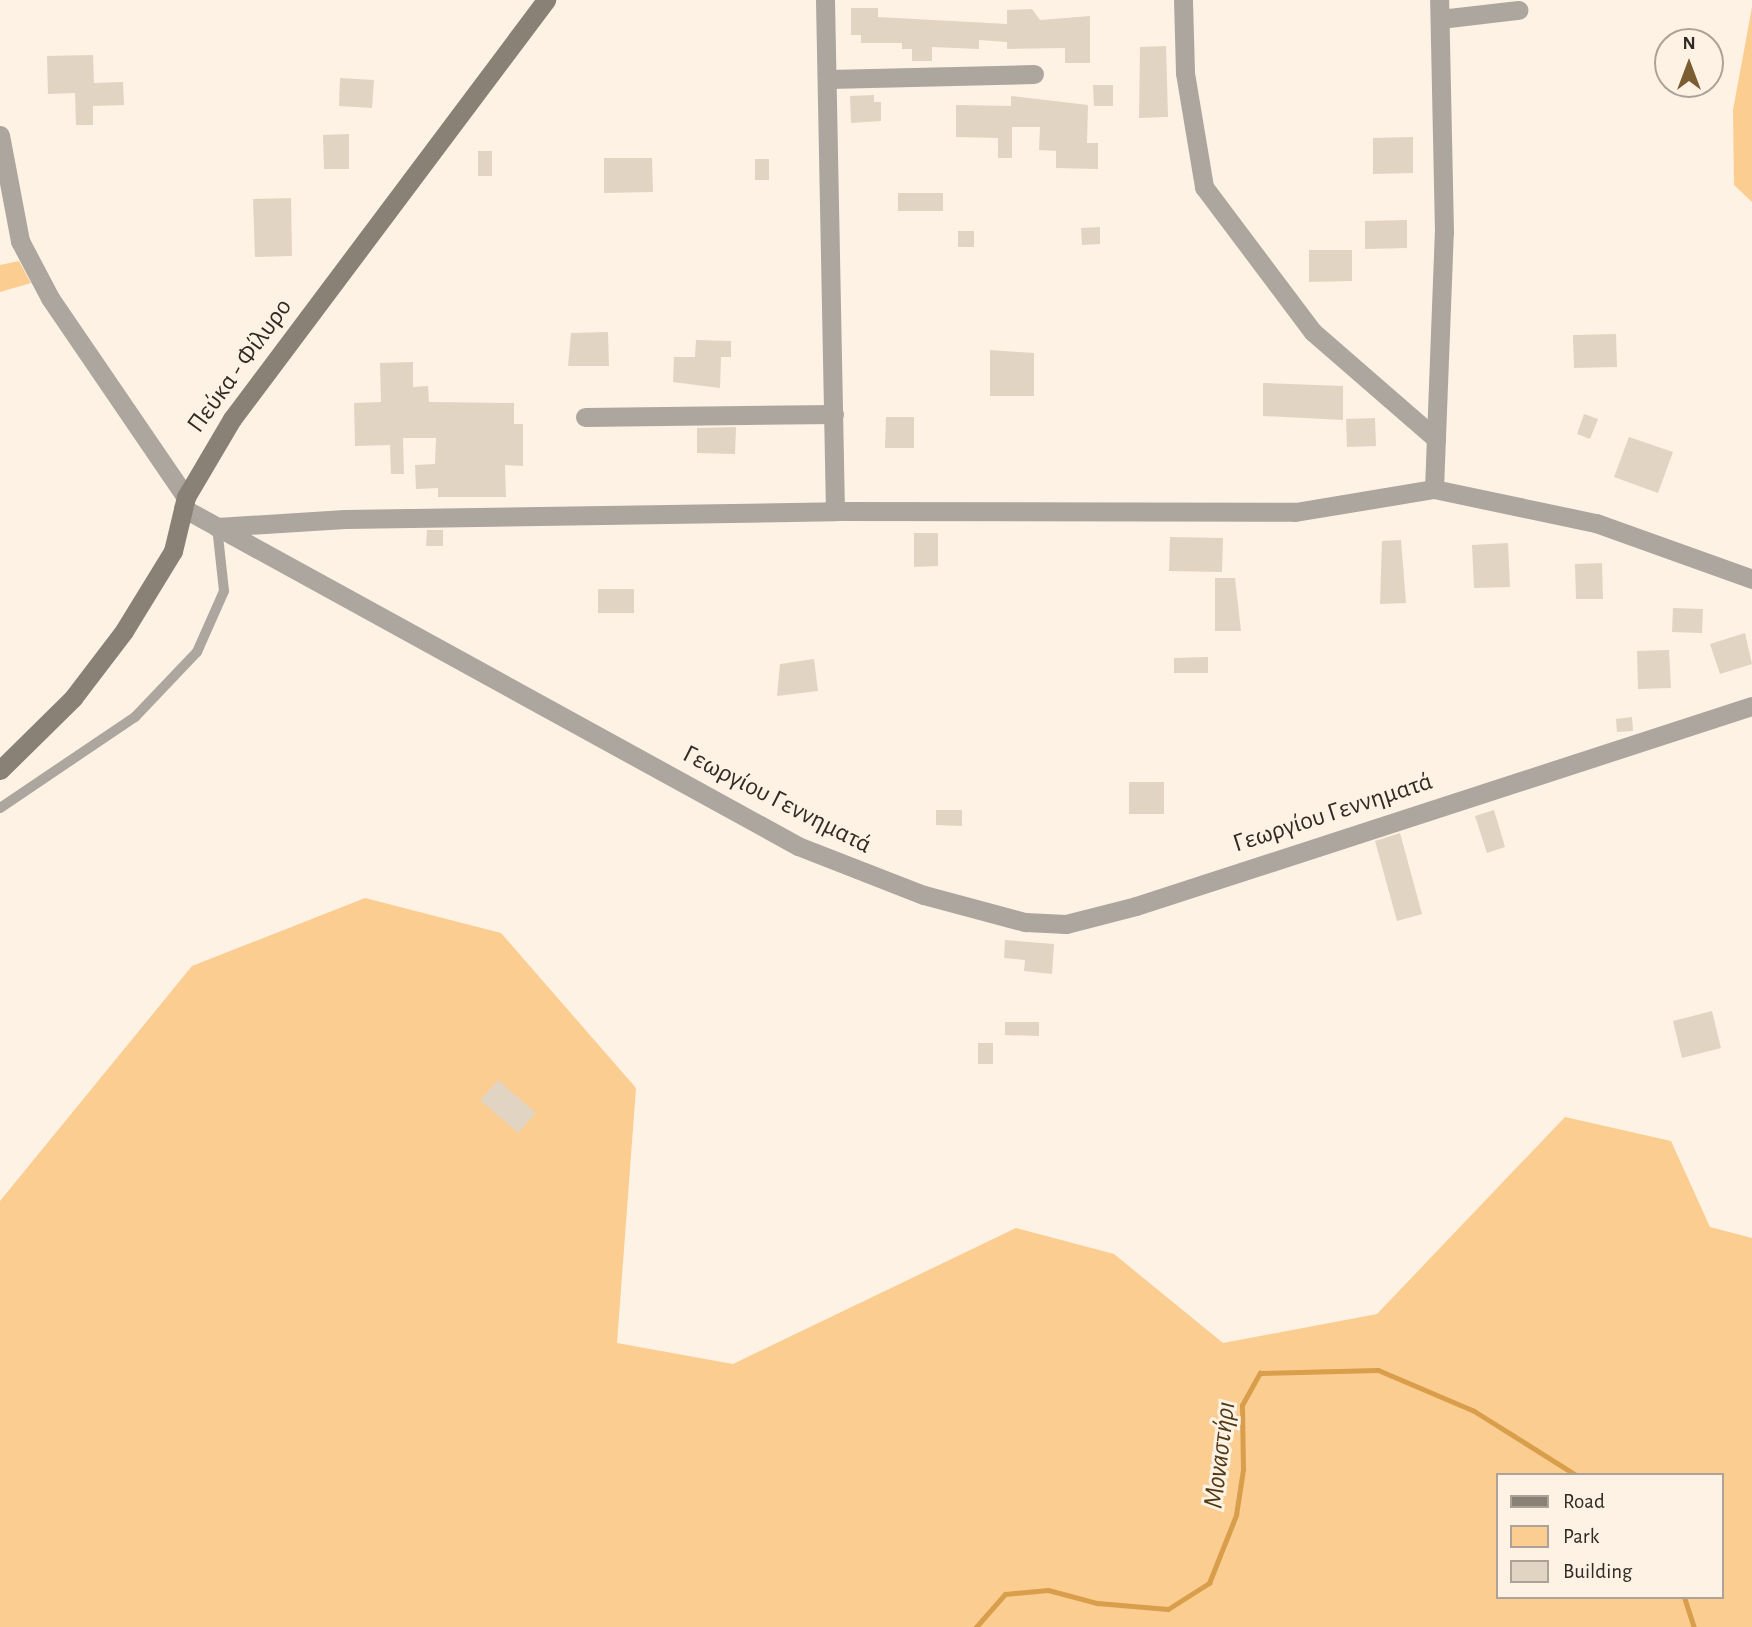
<!DOCTYPE html>
<html>
<head>
<meta charset="utf-8">
<style>
	body { margin:0 }
	#map { position:relative; width:1752px; height:1627px; overflow:hidden; background:#fef2e4; font-family:"Alegreya Sans",sans-serif }
	div>[style] { position:absolute }
	.green>* { inset:0; background:#fbcd90 }
	.stream>* { height:5px; margin:-2.5px; padding:0 2.5px; transform-origin:2.5px; border-radius:2.5px; background:#d89e4b }
	.building>* { inset:0; background:#e2d4c2 }
	.service>* { height:10px; margin:-5px; padding:0 5px; transform-origin:5px; border-radius:5px; background:#aca69f }
	.minor>* { height:19px; margin:-9.5px; padding:0 9.5px; transform-origin:9.5px; border-radius:9.5px; background:#aca69f }
	.secondary>* { height:19px; margin:-9.5px; padding:0 9.5px; transform-origin:9.5px; border-radius:9.5px; background:#898176 }
	span { translate:-50% -50%; white-space:nowrap; text-align:center; line-height:1.15; -webkit-text-stroke:6px #fef2e4; paint-order:stroke }
	.street-label { font-size:26px; color:#302b24 }
	.water-label { font-size:28px; color:#513916; font-style:italic }
	.legend { position:absolute; left:1496px; top:1473px; width:228px; height:126px; box-sizing:border-box; background:#fef2e4; border:2px solid #aca297; margin:0; padding:9px 12px; list-style:none; font-size:21px; color:#302b24 }
	.legend li { display:flex; align-items:center; gap:14px; height:35px }
	.legend b { width:35px; border:2px solid #aca297 }
	.north { position:absolute; left:1654px; top:28px; width:70px; height:70px; box-sizing:border-box; background:#fef2e4; border:2px solid #aca297; border-radius:50%; rotate:0deg; font-size:19px; font-weight:700; line-height:28px; text-align:center; color:#302b24 }
	.north::after { content:''; display:block; margin:auto; width:24px; height:32px; background:#7c5d32; clip-path:polygon(50% 0,100% 100%,50% 72%,0 100%) }
</style>
</head>
<body>
<div id="map">
	<div class="green">
		<i style="clip-path:polygon(1752px 7px,1752px 202px,1734px 185px,1733px 110px)"></i>
		<i style="clip-path:polygon(19px 261px,31px 283px,0 292px,0 265px)"></i>
		<i style="clip-path:polygon(evenodd,365px 898px,501px 933px,636px 1088px,617px 1343px,733px 1364px,1016px 1228px,1114px 1254px,1223px 1343px,1377px 1314px,1565px 1117px,1671px 1141px,1710px 1227px,1752px 1238px,1752px 1627px,0 1627px,0 1201px,192px 966px,365px 898px,1498px 1475px,1722px 1475px,1722px 1597px,1498px 1597px,1498px 1475px)"></i>
	</div>
	<div class="stream">
		<i style="left:1684px;top:1597px;width:32px;rotate:72deg"></i>
		<i style="left:976px;top:1627px;width:44px;rotate:-48.7deg"></i>
		<i style="left:1005px;top:1594px;width:43px;rotate:-5.3deg"></i>
		<i style="left:1048px;top:1590px;width:51px;rotate:14.9deg"></i>
		<i style="left:1097px;top:1603px;width:71px;rotate:4.8deg"></i>
		<i style="left:1168px;top:1609px;width:49px;rotate:-32.4deg"></i>
		<i style="left:1209px;top:1583px;width:73px;rotate:-68.3deg"></i>
		<i style="left:1236px;top:1515px;width:47px;rotate:-81.3deg"></i>
		<i style="left:1243px;top:1469px;width:64px;rotate:-90.9deg"></i>
		<i style="left:1242px;top:1405px;width:37px;rotate:-61deg"></i>
		<i style="left:1260px;top:1373px;width:118px;rotate:-1.5deg"></i>
		<i style="left:1378px;top:1370px;width:104px;rotate:23.1deg"></i>
		<i style="left:1474px;top:1411px;width:120px;rotate:32.1deg"></i>
	</div>
	<div class="building">
		<i style="clip-path:polygon(851px 8px,878px 8px,878px 17px,1007px 24px,1007px 10px,1032px 9px,1040px 20px,1090px 16px,1090px 63px,1065px 63px,1065px 48px,1007px 49px,1007px 42px,979px 40px,979px 49px,932px 47px,932px 61px,912px 61px,912px 49px,902px 49px,902px 43px,861px 43px,861px 35px,851px 35px)"></i>
		<i style="clip-path:polygon(1166px 46px,1168px 117px,1139px 118px,1140px 47px)"></i>
		<i style="clip-path:polygon(93px 55px,94px 83px,123px 82px,124px 105px,93px 106px,93px 125px,76px 125px,75px 93px,48px 94px,47px 56px)"></i>
		<i style="clip-path:polygon(340px 78px,374px 80px,372px 108px,339px 106px)"></i>
		<i style="clip-path:polygon(1093px 85px,1113px 85px,1113px 106px,1094px 106px)"></i>
		<i style="clip-path:polygon(874px 95px,874px 102px,881px 102px,881px 121px,851px 123px,850px 96px)"></i>
		<i style="clip-path:polygon(1011px 96px,1088px 105px,1087px 143px,1098px 143px,1098px 169px,1056px 168px,1056px 151px,1039px 150px,1040px 127px,1012px 127px,1012px 158px,998px 158px,998px 138px,956px 137px,956px 105px,1011px 106px)"></i>
		<i style="clip-path:polygon(349px 134px,349px 169px,324px 169px,323px 135px)"></i>
		<i style="clip-path:polygon(1413px 137px,1413px 173px,1373px 174px,1373px 138px)"></i>
		<i style="clip-path:polygon(478px 151px,492px 151px,492px 176px,478px 176px)"></i>
		<i style="clip-path:polygon(604px 158px,652px 158px,653px 192px,604px 193px)"></i>
		<i style="clip-path:polygon(755px 159px,769px 159px,769px 180px,755px 180px)"></i>
		<i style="clip-path:polygon(898px 193px,943px 193px,943px 211px,898px 211px)"></i>
		<i style="clip-path:polygon(291px 198px,292px 256px,255px 257px,253px 199px)"></i>
		<i style="clip-path:polygon(1407px 220px,1407px 248px,1365px 249px,1365px 221px)"></i>
		<i style="clip-path:polygon(1100px 227px,1100px 244px,1082px 245px,1081px 228px)"></i>
		<i style="clip-path:polygon(958px 231px,974px 231px,974px 247px,958px 247px)"></i>
		<i style="clip-path:polygon(1309px 250px,1352px 250px,1352px 281px,1309px 282px)"></i>
		<i style="clip-path:polygon(608px 332px,609px 366px,568px 366px,571px 333px)"></i>
		<i style="clip-path:polygon(1616px 334px,1617px 367px,1574px 368px,1573px 335px)"></i>
		<i style="clip-path:polygon(696px 340px,731px 341px,731px 357px,721px 357px,720px 388px,673px 382px,674px 357px,695px 357px)"></i>
		<i style="clip-path:polygon(990px 350px,1034px 353px,1034px 396px,990px 396px)"></i>
		<i style="clip-path:polygon(413px 362px,413px 387px,428px 386px,429px 402px,514px 403px,514px 424px,523px 424px,523px 466px,505px 465px,506px 497px,438px 497px,438px 488px,416px 489px,415px 465px,435px 464px,436px 438px,403px 438px,404px 474px,391px 474px,390px 445px,355px 446px,354px 403px,381px 402px,380px 363px)"></i>
		<i style="clip-path:polygon(1263px 383px,1343px 386px,1343px 420px,1263px 416px)"></i>
		<i style="clip-path:polygon(1584px 414px,1598px 419px,1590px 439px,1577px 434px)"></i>
		<i style="clip-path:polygon(886px 417px,914px 417px,914px 448px,885px 448px)"></i>
		<i style="clip-path:polygon(1375px 418px,1376px 446px,1347px 447px,1346px 419px)"></i>
		<i style="clip-path:polygon(736px 427px,735px 454px,697px 453px,697px 428px)"></i>
		<i style="clip-path:polygon(1629px 437px,1673px 452px,1658px 493px,1614px 477px)"></i>
		<i style="clip-path:polygon(427px 530px,443px 530px,443px 546px,426px 546px)"></i>
		<i style="clip-path:polygon(914px 533px,938px 533px,938px 566px,914px 567px)"></i>
		<i style="clip-path:polygon(1170px 537px,1223px 538px,1222px 572px,1169px 571px)"></i>
		<i style="clip-path:polygon(1401px 540px,1406px 603px,1380px 604px,1382px 541px)"></i>
		<i style="clip-path:polygon(1508px 543px,1510px 587px,1474px 588px,1472px 545px)"></i>
		<i style="clip-path:polygon(1602px 563px,1603px 599px,1576px 599px,1575px 564px)"></i>
		<i style="clip-path:polygon(1215px 578px,1235px 578px,1241px 631px,1215px 631px)"></i>
		<i style="clip-path:polygon(598px 589px,634px 589px,634px 613px,598px 613px)"></i>
		<i style="clip-path:polygon(1673px 608px,1703px 609px,1702px 633px,1672px 632px)"></i>
		<i style="clip-path:polygon(1745px 633px,1752px 664px,1720px 674px,1710px 644px)"></i>
		<i style="clip-path:polygon(1669px 650px,1671px 688px,1638px 689px,1637px 651px)"></i>
		<i style="clip-path:polygon(1208px 657px,1208px 673px,1174px 673px,1174px 658px)"></i>
		<i style="clip-path:polygon(814px 659px,818px 691px,777px 696px,780px 664px)"></i>
		<i style="clip-path:polygon(1632px 717px,1633px 731px,1617px 732px,1616px 719px)"></i>
		<i style="clip-path:polygon(1129px 782px,1164px 782px,1164px 814px,1129px 814px)"></i>
		<i style="clip-path:polygon(936px 810px,962px 810px,962px 826px,936px 825px)"></i>
		<i style="clip-path:polygon(1494px 810px,1505px 847px,1487px 853px,1475px 816px)"></i>
		<i style="clip-path:polygon(1400px 833px,1422px 914px,1397px 921px,1375px 841px)"></i>
		<i style="clip-path:polygon(1005px 940px,1054px 944px,1052px 974px,1024px 971px,1025px 960px,1004px 958px)"></i>
		<i style="clip-path:polygon(1712px 1011px,1721px 1048px,1682px 1058px,1673px 1021px)"></i>
		<i style="clip-path:polygon(1005px 1022px,1039px 1022px,1039px 1036px,1005px 1035px)"></i>
		<i style="clip-path:polygon(978px 1043px,993px 1043px,993px 1064px,978px 1064px)"></i>
		<i style="clip-path:polygon(498px 1080px,536px 1113px,518px 1133px,480px 1100px)"></i>
	</div>
	<div class="service">
		<i style="left:0;top:808px;width:163px;rotate:-34deg"></i>
		<i style="left:135px;top:717px;width:90px;rotate:-46.4deg"></i>
		<i style="left:197px;top:652px;width:67px;rotate:-66.1deg"></i>
		<i style="left:224px;top:591px;width:64px;rotate:-96.2deg"></i>
	</div>
	<div class="minor">
		<i style="left:825px;top:0;width:511px;rotate:88.88deg"></i>
		<i style="left:1183px;top:0;width:73px;rotate:88.4deg"></i>
		<i style="left:1185px;top:73px;width:116px;rotate:80.5deg"></i>
		<i style="left:1204px;top:187px;width:181px;rotate:53.1deg"></i>
		<i style="left:1313px;top:332px;width:163px;rotate:41deg"></i>
		<i style="left:1440px;top:19px;width:79px;rotate:-6.6deg"></i>
		<i style="left:829px;top:79px;width:205px;rotate:-1.4deg"></i>
		<i style="left:0;top:135px;width:108px;rotate:79.3deg"></i>
		<i style="left:20px;top:241px;width:64px;rotate:62.2deg"></i>
		<i style="left:50px;top:298px;width:241px;rotate:55.7deg"></i>
		<i style="left:585px;top:417px;width:249px;rotate:-0.7deg"></i>
		<i style="left:1434px;top:489px;width:257px;rotate:-87.8deg"></i>
		<i style="left:1444px;top:232px;width:232px;rotate:-91.2deg"></i>
		<i style="left:183px;top:508px;width:702px;rotate:28.79deg"></i>
		<i style="left:798px;top:846px;width:135px;rotate:21.3deg"></i>
		<i style="left:924px;top:895px;width:105px;rotate:15deg"></i>
		<i style="left:1025px;top:922px;width:41px;rotate:2.8deg"></i>
		<i style="left:1066px;top:924px;width:72px;rotate:-14.4deg"></i>
		<i style="left:1136px;top:906px;width:648px;rotate:-17.99deg"></i>
		<i style="left:217px;top:527px;width:128px;rotate:-3.6deg"></i>
		<i style="left:345px;top:519px;width:490px;rotate:-0.9deg"></i>
		<i style="left:835px;top:511px;width:460px;rotate:0.1deg"></i>
		<i style="left:1295px;top:512px;width:141px;rotate:-9.4deg"></i>
		<i style="left:1434px;top:489px;width:166px;rotate:11.9deg"></i>
		<i style="left:1596px;top:523px;width:166px;rotate:19.7deg"></i>
	</div>
	<div class="secondary">
		<i style="left:0;top:770px;width:103px;rotate:-44.6deg"></i>
		<i style="left:73px;top:698px;width:84px;rotate:-52.7deg"></i>
		<i style="left:124px;top:631px;width:94px;rotate:-58.5deg"></i>
		<i style="left:173px;top:551px;width:56px;rotate:-76.5deg"></i>
		<i style="left:186px;top:497px;width:91px;rotate:-59.5deg"></i>
		<i style="left:232px;top:419px;width:524px;rotate:-53.15deg"></i>
	</div>
	<div class="street-label">
		<span style="left:240px;top:366px;rotate:-54deg">Πεύκα - Φίλυρο</span>
		<span style="left:777px;top:800px;rotate:27deg">Γεωργίου Γεννηματά</span>
		<span style="left:1333px;top:813px;rotate:-18deg">Γεωργίου Γεννηματά</span>
	</div>
	<div class="water-label">
		<span style="left:1220px;top:1455px;rotate:-83deg">Μοναστήρι</span>
	</div>
	<ul class="legend">
	<li><b style="height:9px;background:#898176"></b>Road</li>
	<li><b style="height:19px;background:#fbcd90"></b>Park</li>
	<li><b style="height:19px;background:#e2d4c2"></b>Building</li>
	</ul>
	<div class="north">N</div>
</div>
</body>
</html>
